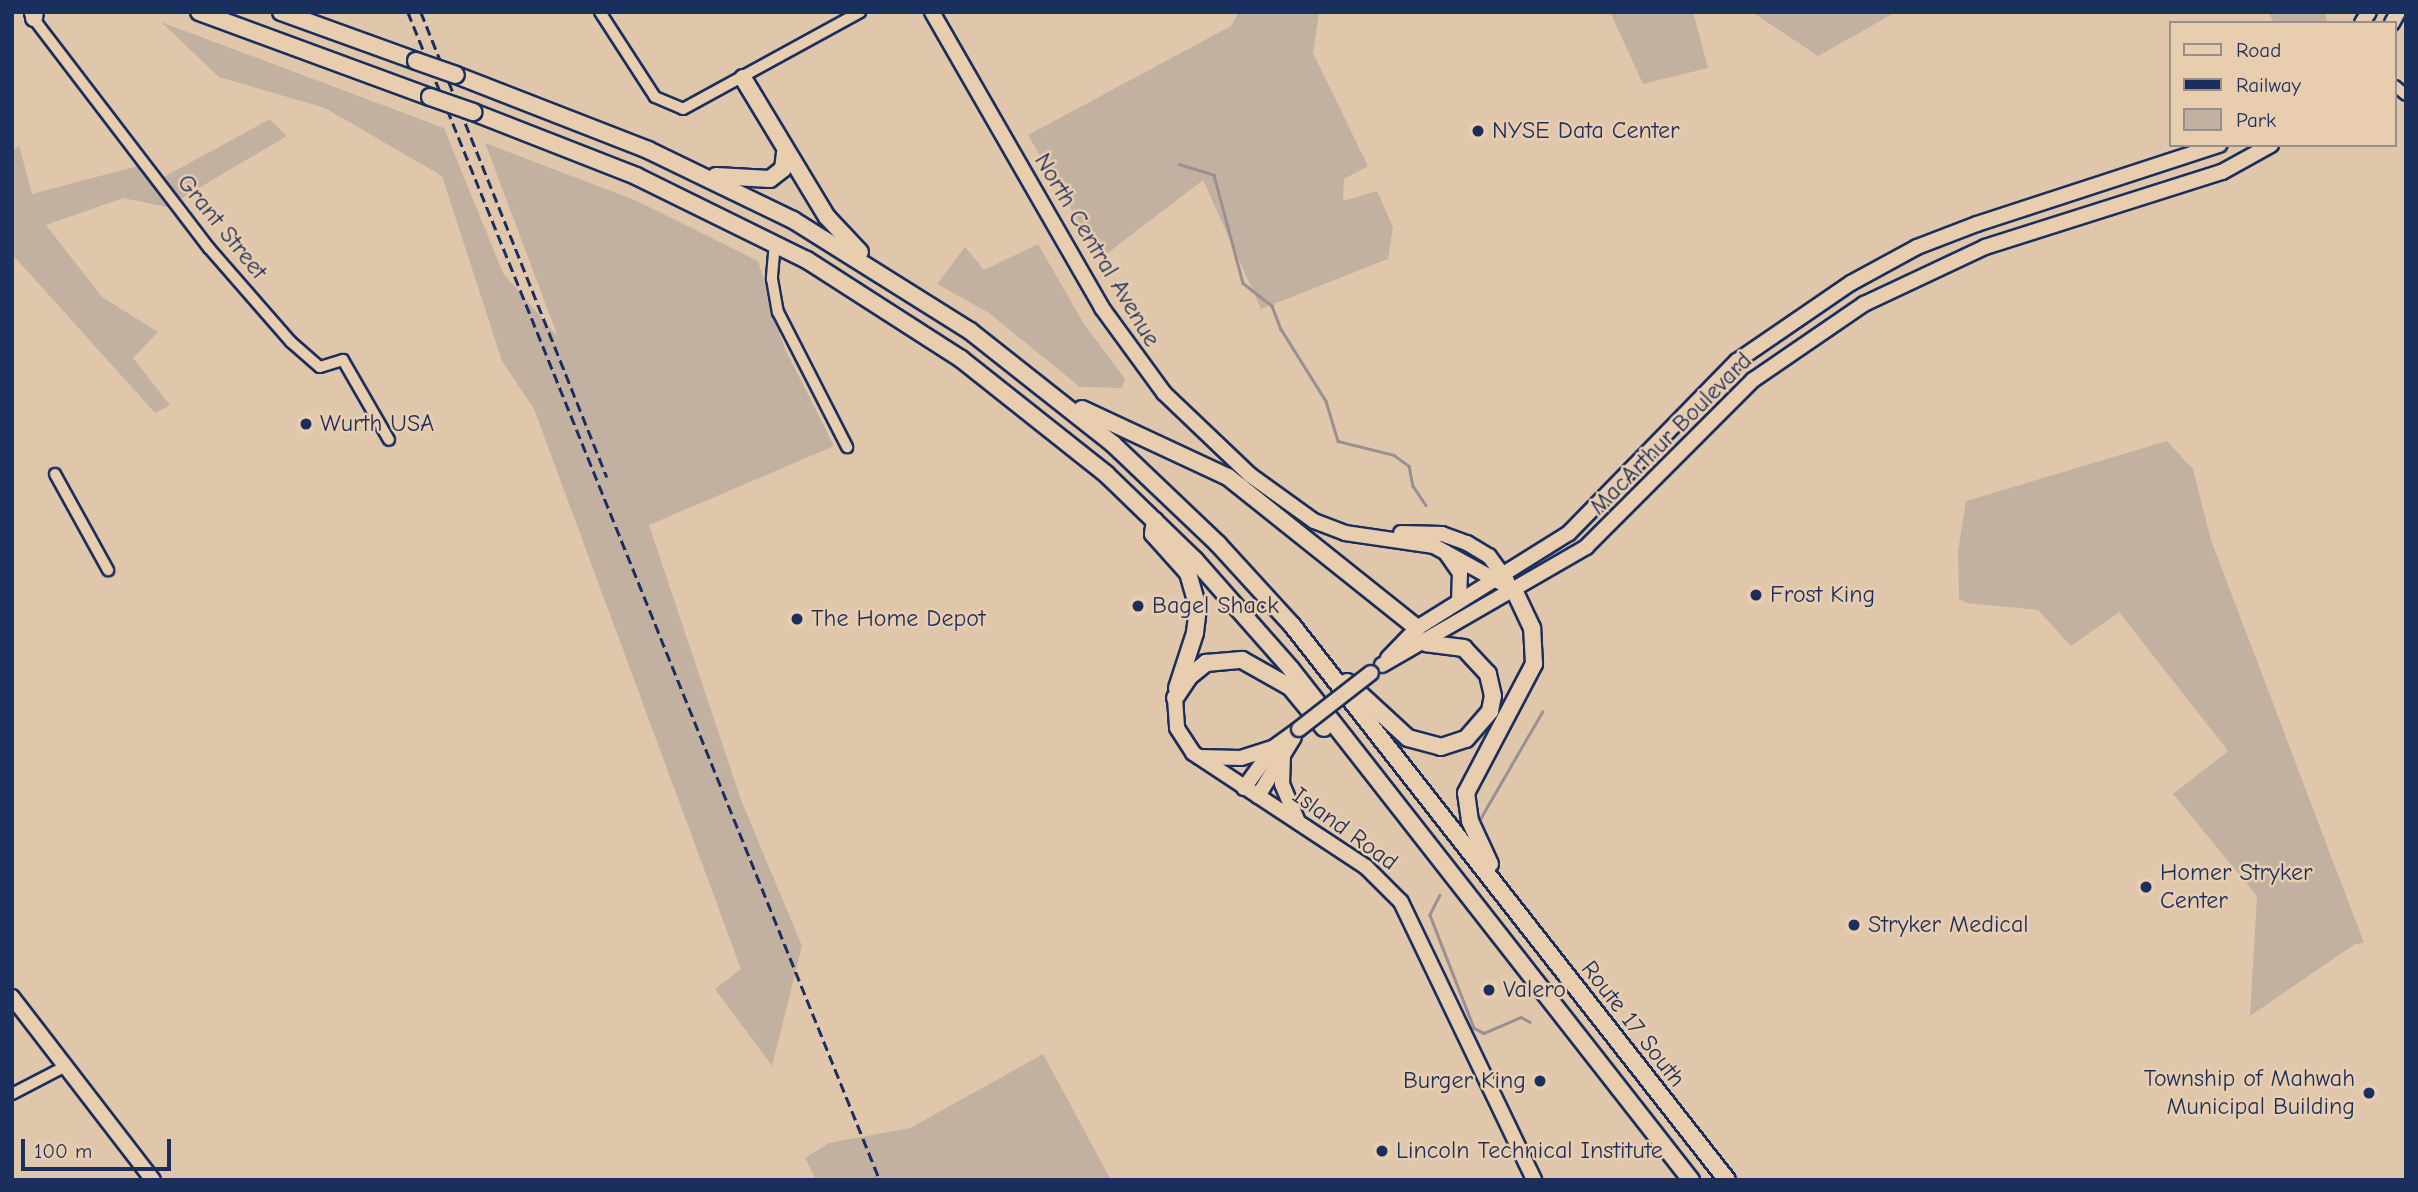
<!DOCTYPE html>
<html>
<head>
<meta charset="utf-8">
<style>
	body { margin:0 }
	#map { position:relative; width:2418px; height:1192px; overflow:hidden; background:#e0c7ac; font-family:"Comic Neue",sans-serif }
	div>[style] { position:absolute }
	.green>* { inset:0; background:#c2b1a0 }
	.stream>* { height:2.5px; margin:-1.25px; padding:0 1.25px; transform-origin:1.25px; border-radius:1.25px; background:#999191 }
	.roads { filter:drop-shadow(2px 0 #1b2f5e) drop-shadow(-2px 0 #1b2f5e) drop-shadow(0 2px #1b2f5e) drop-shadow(0 -2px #1b2f5e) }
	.minor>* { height:10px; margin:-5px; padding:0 5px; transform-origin:5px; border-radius:5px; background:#e8cdaf }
	.major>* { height:14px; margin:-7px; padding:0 7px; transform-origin:7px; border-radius:7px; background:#e8cdaf }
	.highway>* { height:16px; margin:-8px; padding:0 8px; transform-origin:8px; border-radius:8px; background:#e8cdaf }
	.rail>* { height:2.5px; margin-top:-1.25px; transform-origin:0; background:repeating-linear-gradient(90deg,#1b2f5e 0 10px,transparent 0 15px) }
	.bridges { filter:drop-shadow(2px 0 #1b2f5e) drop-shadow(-2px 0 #1b2f5e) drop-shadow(0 2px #1b2f5e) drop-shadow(0 -2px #1b2f5e) }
	.major-bridge>* { height:14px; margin:-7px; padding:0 7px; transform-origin:7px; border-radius:7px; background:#e8cdaf }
	.highway-bridge>* { height:16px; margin:-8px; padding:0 8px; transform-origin:8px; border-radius:8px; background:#e8cdaf }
	.dots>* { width:19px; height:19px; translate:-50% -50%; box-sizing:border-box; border:4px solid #e8cdaf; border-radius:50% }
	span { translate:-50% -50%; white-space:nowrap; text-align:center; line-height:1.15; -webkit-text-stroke:5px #e8cdaf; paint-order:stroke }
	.poi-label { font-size:24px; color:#1b2f5e }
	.left { translate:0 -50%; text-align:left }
	.right { translate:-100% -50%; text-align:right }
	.street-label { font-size:24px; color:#1b2f5e }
	.frame { position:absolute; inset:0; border:14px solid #1b2f5e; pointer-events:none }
	.legend { position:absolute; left:2169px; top:21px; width:228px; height:126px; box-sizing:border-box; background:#e8cdaf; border:2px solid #968e8f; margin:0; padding:9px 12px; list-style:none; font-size:21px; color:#1b2f5e }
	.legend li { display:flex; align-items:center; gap:14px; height:35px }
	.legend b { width:35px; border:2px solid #968e8f }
	.scale { position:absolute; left:21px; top:1139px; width:150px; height:32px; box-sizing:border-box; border:4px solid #1b2f5e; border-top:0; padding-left:9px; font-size:21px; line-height:24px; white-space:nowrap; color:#1b2f5e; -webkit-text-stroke:5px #e8cdaf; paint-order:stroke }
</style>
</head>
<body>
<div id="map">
	<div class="green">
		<i style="clip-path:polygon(1239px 12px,1319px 12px,1313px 53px,1368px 166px,1344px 179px,1343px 201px,1377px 191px,1393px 227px,1388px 259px,1261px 309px,1203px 180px,1100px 259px,1028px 135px,1231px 26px)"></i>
		<i style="clip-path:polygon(1610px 12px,1693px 12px,1708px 68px,1643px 84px)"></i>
		<i style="clip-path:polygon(1752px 12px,1896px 12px,1818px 56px)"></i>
		<i style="clip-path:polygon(2269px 12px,2325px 12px,2327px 23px,2273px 23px)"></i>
		<i style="clip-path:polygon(161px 22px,444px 128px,503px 273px,558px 337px,485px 143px,637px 201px,758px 261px,784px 347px,834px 446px,649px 525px,741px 800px,802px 946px,772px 1066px,715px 989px,741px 969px,534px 409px,502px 361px,442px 176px,325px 108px,219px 77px)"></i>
		<i style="clip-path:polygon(270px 119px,287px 136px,167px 207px,123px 198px,46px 225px,102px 297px,158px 332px,133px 358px,170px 405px,155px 413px,12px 254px,12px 153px,19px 145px,32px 194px,149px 163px,160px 179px)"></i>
		<i style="clip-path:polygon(1038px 244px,1084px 324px,1125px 379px,1122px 388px,1080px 387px,989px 313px,937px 284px,965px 247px,984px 270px)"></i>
		<i style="clip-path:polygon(2167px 441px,2193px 469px,2211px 540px,2364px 943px,2355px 944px,2250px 1016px,2257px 896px,2173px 794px,2228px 751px,2119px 612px,2071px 646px,2038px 610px,1966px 603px,1959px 599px,1958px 551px,1966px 501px)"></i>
		<i style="clip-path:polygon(1043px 1054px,1111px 1180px,816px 1180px,805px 1158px,829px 1143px,910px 1128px)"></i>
	</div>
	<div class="stream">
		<i style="left:1179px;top:164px;width:37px;rotate:17deg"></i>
		<i style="left:1214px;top:175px;width:112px;rotate:75deg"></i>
		<i style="left:1243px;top:283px;width:37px;rotate:38deg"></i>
		<i style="left:1272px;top:306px;width:25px;rotate:69deg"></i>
		<i style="left:1281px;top:329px;width:85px;rotate:58deg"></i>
		<i style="left:1326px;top:401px;width:42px;rotate:73.3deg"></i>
		<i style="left:1338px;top:441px;width:58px;rotate:14deg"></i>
		<i style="left:1394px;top:455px;width:19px;rotate:36deg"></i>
		<i style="left:1409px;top:466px;width:20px;rotate:79deg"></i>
		<i style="left:1413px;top:486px;width:23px;rotate:56deg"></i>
		<i style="left:1480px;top:819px;width:124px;rotate:-59.9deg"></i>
		<i style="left:1440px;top:895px;width:22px;rotate:117deg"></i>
		<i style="left:1430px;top:915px;width:121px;rotate:68.7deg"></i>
		<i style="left:1474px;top:1028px;width:11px;rotate:27deg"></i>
		<i style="left:1484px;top:1033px;width:40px;rotate:-23.4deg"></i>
		<i style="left:1521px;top:1017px;width:10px;rotate:29deg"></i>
	</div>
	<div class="roads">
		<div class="minor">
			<i style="left:600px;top:12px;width:101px;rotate:57.1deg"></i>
			<i style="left:655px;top:97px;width:30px;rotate:23deg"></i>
			<i style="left:683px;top:109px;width:202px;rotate:-28.7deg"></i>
			<i style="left:30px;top:14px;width:295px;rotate:52.6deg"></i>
			<i style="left:209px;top:248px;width:125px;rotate:48.9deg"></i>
			<i style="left:291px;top:342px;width:38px;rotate:41deg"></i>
			<i style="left:320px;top:367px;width:24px;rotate:-17deg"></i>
			<i style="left:343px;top:360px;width:92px;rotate:60.1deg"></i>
			<i style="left:2395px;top:86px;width:14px;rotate:39deg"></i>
			<i style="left:775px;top:242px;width:37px;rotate:95deg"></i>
			<i style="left:772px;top:279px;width:34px;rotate:80deg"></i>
			<i style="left:778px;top:312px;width:152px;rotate:62.9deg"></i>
			<i style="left:55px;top:474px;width:110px;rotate:61.1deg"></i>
			<i style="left:12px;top:1094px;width:61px;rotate:-27.4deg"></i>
		</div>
		<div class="major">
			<i style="left:932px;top:12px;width:341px;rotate:60.1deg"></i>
			<i style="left:1102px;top:308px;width:105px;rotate:53.9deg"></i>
			<i style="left:1164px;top:393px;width:119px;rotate:43.6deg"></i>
			<i style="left:1250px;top:475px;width:79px;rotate:35.7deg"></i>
			<i style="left:1314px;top:521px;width:33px;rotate:21deg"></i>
			<i style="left:1345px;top:533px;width:90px;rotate:8.3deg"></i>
			<i style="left:1434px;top:546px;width:77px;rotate:28.9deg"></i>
			<i style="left:2362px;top:23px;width:13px;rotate:-58deg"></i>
			<i style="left:2392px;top:23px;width:13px;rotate:-61deg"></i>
			<i style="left:1401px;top:533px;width:41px;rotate:1.4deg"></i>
			<i style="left:1442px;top:534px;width:27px;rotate:20deg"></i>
			<i style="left:1467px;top:543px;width:26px;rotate:31deg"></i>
			<i style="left:1489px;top:556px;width:31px;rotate:54deg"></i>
			<i style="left:1446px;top:553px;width:24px;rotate:55deg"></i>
			<i style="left:1460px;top:573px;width:28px;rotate:92deg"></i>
			<i style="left:1388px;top:658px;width:42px;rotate:-46deg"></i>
			<i style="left:1417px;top:628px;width:179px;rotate:-32deg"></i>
			<i style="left:1569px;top:533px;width:240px;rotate:-45.7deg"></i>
			<i style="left:1737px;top:361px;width:138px;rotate:-34.4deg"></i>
			<i style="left:1851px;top:283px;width:75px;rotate:-28.6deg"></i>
			<i style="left:1917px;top:247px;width:64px;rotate:-21deg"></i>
			<i style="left:1977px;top:224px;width:255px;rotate:-18.1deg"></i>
			<i style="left:1382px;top:665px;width:236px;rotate:-30deg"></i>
			<i style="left:1586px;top:547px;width:236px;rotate:-45deg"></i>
			<i style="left:1753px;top:380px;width:135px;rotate:-34.4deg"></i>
			<i style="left:1864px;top:304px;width:134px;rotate:-25.2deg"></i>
			<i style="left:1985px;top:247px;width:249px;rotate:-17.6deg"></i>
			<i style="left:2222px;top:172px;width:56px;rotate:-28.9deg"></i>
			<i style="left:1175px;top:698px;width:30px;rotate:86deg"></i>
			<i style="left:1177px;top:728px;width:30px;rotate:57deg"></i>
			<i style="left:1193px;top:753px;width:207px;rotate:33.4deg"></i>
			<i style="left:1366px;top:867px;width:49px;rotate:45deg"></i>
			<i style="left:1401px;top:902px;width:308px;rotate:64.4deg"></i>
			<i style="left:1283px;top:756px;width:28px;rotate:92deg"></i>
			<i style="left:1282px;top:784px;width:39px;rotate:67deg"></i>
			<i style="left:1199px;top:757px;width:42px;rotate:1.4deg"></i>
			<i style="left:1241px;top:758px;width:33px;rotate:-18deg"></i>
			<i style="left:1244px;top:788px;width:49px;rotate:-54.1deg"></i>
			<i style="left:1273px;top:748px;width:32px;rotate:-36deg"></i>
			<i style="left:1258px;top:796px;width:69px;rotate:-58.6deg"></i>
			<i style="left:12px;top:997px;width:231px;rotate:52.4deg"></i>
		</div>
		<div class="highway">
			<i style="left:199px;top:12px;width:246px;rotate:20.2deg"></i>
			<i style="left:281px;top:12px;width:144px;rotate:19.9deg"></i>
			<i style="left:34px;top:18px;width:6px;rotate:-81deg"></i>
			<i style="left:456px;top:75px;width:206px;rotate:21.3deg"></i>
			<i style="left:648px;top:150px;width:161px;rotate:25.8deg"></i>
			<i style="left:793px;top:220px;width:209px;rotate:32.1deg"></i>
			<i style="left:970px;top:331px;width:182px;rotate:38.3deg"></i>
			<i style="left:1113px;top:444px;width:145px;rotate:43.6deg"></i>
			<i style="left:1218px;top:544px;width:110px;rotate:47.6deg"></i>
			<i style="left:1292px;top:625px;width:705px;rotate:51.91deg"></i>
			<i style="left:743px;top:78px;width:162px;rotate:58.9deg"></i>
			<i style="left:827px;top:217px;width:48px;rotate:46.7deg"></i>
			<i style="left:473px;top:112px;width:175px;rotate:21.4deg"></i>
			<i style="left:636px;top:176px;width:191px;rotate:26.2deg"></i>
			<i style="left:807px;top:260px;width:183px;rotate:32.7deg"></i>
			<i style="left:961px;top:359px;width:185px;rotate:38.4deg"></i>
			<i style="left:1106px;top:474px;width:124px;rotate:44deg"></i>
			<i style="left:1195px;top:560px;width:145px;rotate:48.6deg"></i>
			<i style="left:1291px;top:669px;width:649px;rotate:51.95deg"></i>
			<i style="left:716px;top:176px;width:54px;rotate:3.2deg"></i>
			<i style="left:770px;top:179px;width:16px;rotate:-38deg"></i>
			<i style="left:783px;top:169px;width:17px;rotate:-83deg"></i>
			<i style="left:1082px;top:409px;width:161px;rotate:25deg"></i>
			<i style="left:1228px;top:477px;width:242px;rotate:38.6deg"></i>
			<i style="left:1155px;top:521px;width:13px;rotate:99deg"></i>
			<i style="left:1153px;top:534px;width:52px;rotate:48.1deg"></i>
			<i style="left:1188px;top:573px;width:36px;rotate:74deg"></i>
			<i style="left:1198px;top:608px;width:25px;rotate:97deg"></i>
			<i style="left:1195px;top:633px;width:58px;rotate:108.1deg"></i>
			<i style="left:1347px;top:682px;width:83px;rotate:42.6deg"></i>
			<i style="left:1408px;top:738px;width:34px;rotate:15deg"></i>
			<i style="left:1441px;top:747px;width:26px;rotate:-18deg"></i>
			<i style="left:1466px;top:739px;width:37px;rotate:-49deg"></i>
			<i style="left:1490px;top:711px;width:15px;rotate:-79deg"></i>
			<i style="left:1493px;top:696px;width:23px;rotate:-103deg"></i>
			<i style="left:1488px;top:674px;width:35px;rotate:-133deg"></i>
			<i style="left:1464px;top:648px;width:38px;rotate:-173deg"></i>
			<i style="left:1175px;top:698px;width:27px;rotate:-56deg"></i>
			<i style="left:1190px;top:676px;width:21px;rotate:-39deg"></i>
			<i style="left:1206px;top:663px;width:36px;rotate:-5deg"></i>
			<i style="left:1242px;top:660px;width:55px;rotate:29.4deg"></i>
			<i style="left:1290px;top:687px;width:53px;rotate:50.3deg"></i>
			<i style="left:1490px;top:864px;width:47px;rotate:-114.9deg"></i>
			<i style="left:1470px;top:821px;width:28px;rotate:-98deg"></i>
			<i style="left:1466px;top:793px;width:146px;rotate:-62.2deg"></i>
			<i style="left:1534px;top:664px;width:36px;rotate:-93deg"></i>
			<i style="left:1532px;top:628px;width:42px;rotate:-115.3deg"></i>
		</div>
	</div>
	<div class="rail">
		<i style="left:408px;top:12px;width:1260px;rotate:68deg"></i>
		<i style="left:421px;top:12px;width:501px;rotate:68.2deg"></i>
	</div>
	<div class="bridges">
		<div class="major-bridge">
			<i style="left:1299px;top:729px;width:91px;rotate:-37.9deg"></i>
		</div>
		<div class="highway-bridge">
			<i style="left:416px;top:61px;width:42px;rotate:19.3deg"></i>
			<i style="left:430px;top:97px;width:46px;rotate:19.2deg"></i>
		</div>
	</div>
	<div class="dots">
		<i style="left:1478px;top:131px;background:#1b2f5e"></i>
		<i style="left:306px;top:424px;background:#1b2f5e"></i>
		<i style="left:1756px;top:595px;background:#1b2f5e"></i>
		<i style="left:1138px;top:606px;background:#1b2f5e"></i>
		<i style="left:797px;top:619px;background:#1b2f5e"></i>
		<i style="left:2146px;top:887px;background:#1b2f5e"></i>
		<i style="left:1854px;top:925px;background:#1b2f5e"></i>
		<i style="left:1489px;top:990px;background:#1b2f5e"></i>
		<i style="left:1540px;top:1081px;background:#1b2f5e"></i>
		<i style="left:2369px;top:1093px;background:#1b2f5e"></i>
		<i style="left:1382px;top:1151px;background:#1b2f5e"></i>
	</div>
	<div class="poi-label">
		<span class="left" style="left:1492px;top:131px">NYSE Data Center</span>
		<span class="left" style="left:320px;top:424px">Wurth USA</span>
		<span class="left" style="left:1770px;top:595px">Frost King</span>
		<span class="left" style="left:1152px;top:606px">Bagel Shack</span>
		<span class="left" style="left:811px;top:619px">The Home Depot</span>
		<span class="left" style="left:2160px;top:887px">Homer Stryker<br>Center</span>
		<span class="left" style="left:1868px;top:925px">Stryker Medical</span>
		<span class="left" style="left:1503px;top:990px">Valero</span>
		<span class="right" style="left:2355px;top:1093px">Township of Mahwah<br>Municipal Building</span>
		<span class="right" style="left:1526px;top:1081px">Burger King</span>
		<span class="left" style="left:1396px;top:1151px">Lincoln Technical Institute</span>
	</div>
	<div class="street-label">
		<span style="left:222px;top:227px;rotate:51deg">Grant Street</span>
		<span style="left:1097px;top:250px;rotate:59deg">North Central Avenue</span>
		<span style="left:1671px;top:434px;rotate:-45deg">MacArthur Boulevard</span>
		<span style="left:1345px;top:829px;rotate:36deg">Island Road</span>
		<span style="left:1633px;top:1024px;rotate:52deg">Route 17 South</span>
	</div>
	<div class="frame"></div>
	<ul class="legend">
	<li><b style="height:9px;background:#e8cdaf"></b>Road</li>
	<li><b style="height:9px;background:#1b2f5e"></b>Railway</li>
	<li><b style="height:19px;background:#c2b1a0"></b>Park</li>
	</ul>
	<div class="scale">100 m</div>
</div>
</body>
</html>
